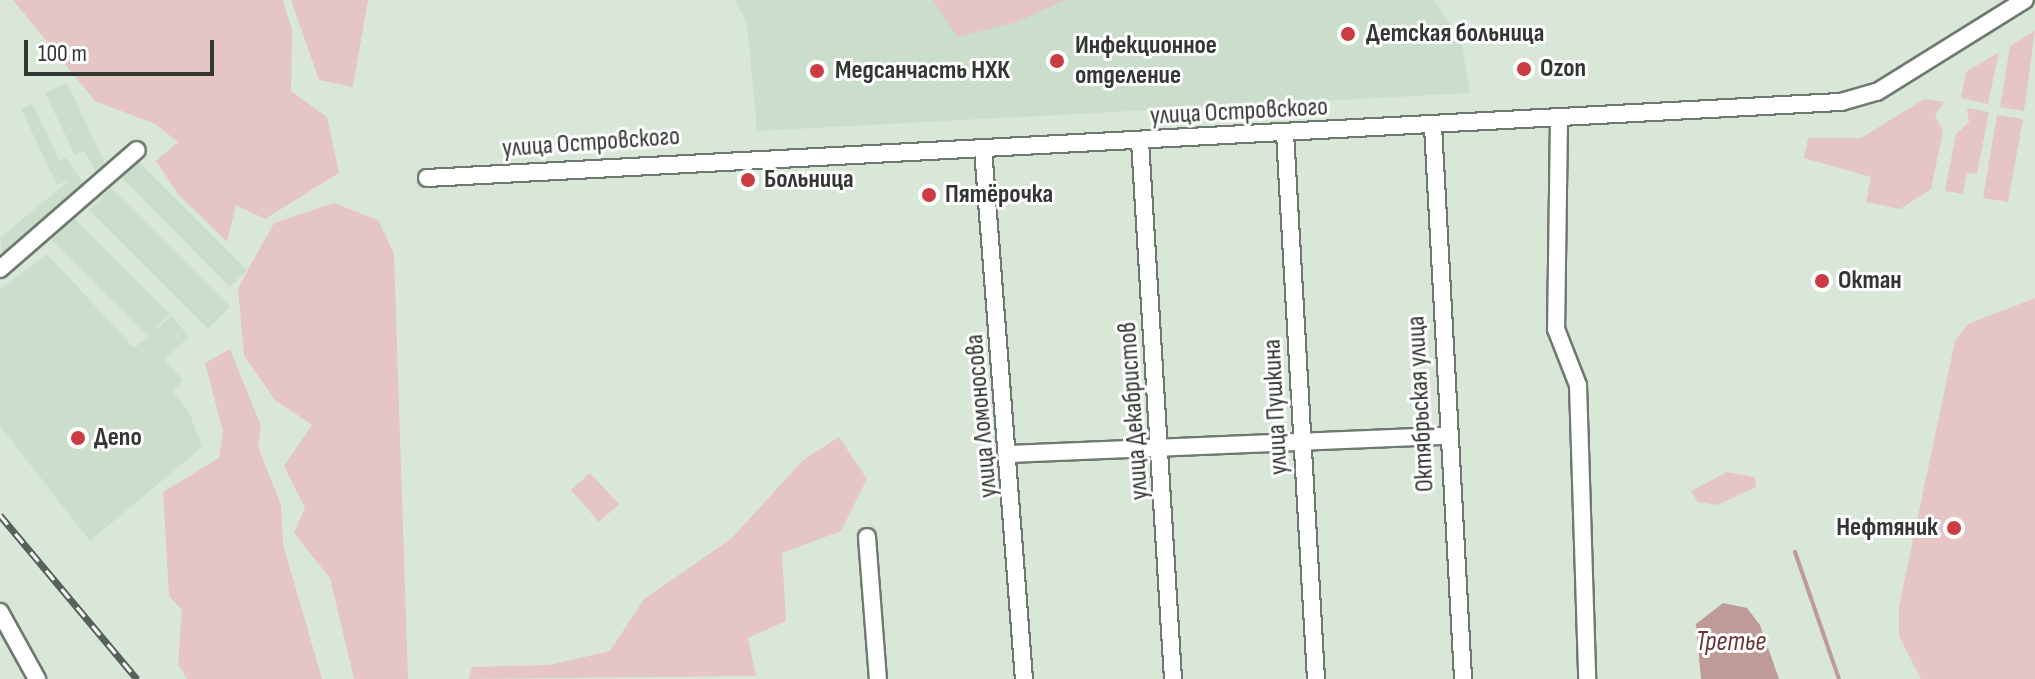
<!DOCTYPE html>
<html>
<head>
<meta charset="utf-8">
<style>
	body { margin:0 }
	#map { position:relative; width:2035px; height:679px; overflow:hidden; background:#d9e7d9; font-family:"Sofia Sans Condensed",sans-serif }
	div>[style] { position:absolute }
	.built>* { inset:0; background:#cadecb }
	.green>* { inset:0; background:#e6c6c4 }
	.water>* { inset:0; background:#bf9b98 }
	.stream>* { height:4px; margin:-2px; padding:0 2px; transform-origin:2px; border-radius:2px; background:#bf9b98 }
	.roads { filter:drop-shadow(2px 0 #6e7a6f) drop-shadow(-2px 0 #6e7a6f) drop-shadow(0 2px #6e7a6f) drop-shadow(0 -2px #6e7a6f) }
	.minor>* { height:16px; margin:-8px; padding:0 8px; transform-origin:8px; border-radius:8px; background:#fff }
	.rail>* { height:7px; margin-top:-3.5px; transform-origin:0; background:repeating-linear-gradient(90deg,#fff 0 12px,#596059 0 24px); box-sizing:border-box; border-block:2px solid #596059 }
	.dots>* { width:22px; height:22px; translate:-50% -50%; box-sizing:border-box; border:4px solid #fff; border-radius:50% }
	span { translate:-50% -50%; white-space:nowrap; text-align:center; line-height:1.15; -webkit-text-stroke:6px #fff; paint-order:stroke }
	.poi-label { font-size:26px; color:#323732; font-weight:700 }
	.left { translate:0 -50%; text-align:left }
	.right { translate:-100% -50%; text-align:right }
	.street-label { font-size:26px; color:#323732 }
	.water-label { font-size:28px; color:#6c3837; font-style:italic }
	.scale { position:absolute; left:24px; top:40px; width:190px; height:36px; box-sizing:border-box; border:4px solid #323732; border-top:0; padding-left:10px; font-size:24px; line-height:28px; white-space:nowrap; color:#323732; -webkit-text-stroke:6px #fff; paint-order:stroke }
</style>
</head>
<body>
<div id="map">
	<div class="built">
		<i style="clip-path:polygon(735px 0,1434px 0,1461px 39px,1470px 93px,757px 131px,747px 23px)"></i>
		<i style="clip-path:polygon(67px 83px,106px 166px,95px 171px,85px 151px,75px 155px,45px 93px)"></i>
		<i style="clip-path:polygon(33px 104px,59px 160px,66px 158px,86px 186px,3px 256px,0 238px,71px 179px,57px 185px,21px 109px)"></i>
		<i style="clip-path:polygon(136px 159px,247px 270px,230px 287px,119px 175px)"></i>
		<i style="clip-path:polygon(111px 188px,230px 307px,208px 329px,89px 210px)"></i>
		<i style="clip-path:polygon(73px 217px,170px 314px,151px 333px,172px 316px,189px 337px,164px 359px,183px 381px,172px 391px,189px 412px,202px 447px,90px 541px,0 426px,0 289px,47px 254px,134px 348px,148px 337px,51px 239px)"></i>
	</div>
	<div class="green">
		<i style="clip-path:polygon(13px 0,283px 0,292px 30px,291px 91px,327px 117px,339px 173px,265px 219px,236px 205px,227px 242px,178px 194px,156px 161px,178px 142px,155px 124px,95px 101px)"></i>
		<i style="clip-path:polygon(291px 0,368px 0,353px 87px,319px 80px)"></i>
		<i style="clip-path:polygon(933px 0,1065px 0,1017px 22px,957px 37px)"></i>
		<i style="clip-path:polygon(2035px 31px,2024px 111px,2000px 107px,2010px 46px)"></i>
		<i style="clip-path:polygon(1999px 52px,1988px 104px,1961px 98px,1966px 72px)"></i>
		<i style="clip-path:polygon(1924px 99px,1944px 102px,1935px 115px,1943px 131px,1931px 189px,1900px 209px,1866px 202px,1871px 177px,1804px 158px,1808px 138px,1861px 138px)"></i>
		<i style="clip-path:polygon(1967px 108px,1989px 112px,1977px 174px,1967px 173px,1963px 194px,1945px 191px,1956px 134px,1969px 122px)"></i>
		<i style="clip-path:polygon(1997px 115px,2023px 119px,2008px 202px,1983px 198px)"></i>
		<i style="clip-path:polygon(334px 203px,378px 220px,394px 254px,408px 679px,354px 679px,330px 578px,294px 533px,305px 508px,284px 466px,312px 425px,275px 400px,244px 356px,238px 288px,274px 223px)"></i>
		<i style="clip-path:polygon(2035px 298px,2035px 679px,1921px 679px,1899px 636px,1899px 606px,1955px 341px,1968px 324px)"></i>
		<i style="clip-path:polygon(230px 349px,261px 426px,258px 447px,281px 505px,283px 544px,322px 679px,187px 679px,178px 664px,182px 610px,169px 596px,163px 492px,219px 458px,223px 431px,205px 363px)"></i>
		<i style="clip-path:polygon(839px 437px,867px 479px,841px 531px,782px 553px,786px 621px,748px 638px,756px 676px,469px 679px,472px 667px,550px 665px,610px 651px,644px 599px,731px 539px,803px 460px)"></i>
		<i style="clip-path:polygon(1727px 472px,1755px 477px,1756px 487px,1717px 505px,1698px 502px,1691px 491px)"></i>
		<i style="clip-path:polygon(590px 473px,619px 504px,599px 522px,571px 490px)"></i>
	</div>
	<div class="water">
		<i style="clip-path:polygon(1723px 603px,1747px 608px,1760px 625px,1779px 679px,1701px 679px,1696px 624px)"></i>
	</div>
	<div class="stream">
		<i style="left:1795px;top:552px;width:134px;rotate:70.9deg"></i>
	</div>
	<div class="roads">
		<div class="minor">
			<i style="left:1559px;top:119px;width:210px;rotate:90.8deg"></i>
			<i style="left:1556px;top:329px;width:60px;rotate:68.6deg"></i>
			<i style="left:1578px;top:385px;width:294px;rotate:88.2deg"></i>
			<i style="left:1433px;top:126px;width:554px;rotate:86.89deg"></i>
			<i style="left:1285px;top:133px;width:547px;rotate:86.75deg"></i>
			<i style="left:1140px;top:141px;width:539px;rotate:86.49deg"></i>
			<i style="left:983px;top:149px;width:532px;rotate:85.58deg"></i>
			<i style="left:427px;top:178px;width:1416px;rotate:-3.08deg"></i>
			<i style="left:1841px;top:102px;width:37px;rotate:-16deg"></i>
			<i style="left:1877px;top:92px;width:174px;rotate:-31.9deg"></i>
			<i style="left:0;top:269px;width:181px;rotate:-41deg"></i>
			<i style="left:1011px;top:454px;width:434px;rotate:-2.4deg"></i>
			<i style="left:867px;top:537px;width:142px;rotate:85.6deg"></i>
			<i style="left:0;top:612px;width:77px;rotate:61.1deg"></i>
		</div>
	</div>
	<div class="rail">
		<i style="left:0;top:515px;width:214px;rotate:50.1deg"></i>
	</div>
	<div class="dots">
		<i style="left:1348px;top:34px;background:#cb3c43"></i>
		<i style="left:1057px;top:61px;background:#cb3c43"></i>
		<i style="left:1524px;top:69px;background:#cb3c43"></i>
		<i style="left:817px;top:71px;background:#cb3c43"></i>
		<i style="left:748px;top:180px;background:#cb3c43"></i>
		<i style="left:929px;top:195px;background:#cb3c43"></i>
		<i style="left:1822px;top:281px;background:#cb3c43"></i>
		<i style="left:78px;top:438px;background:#cb3c43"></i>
		<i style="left:1954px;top:528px;background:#cb3c43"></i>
	</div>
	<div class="poi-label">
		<span class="left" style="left:1366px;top:34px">Детская больница</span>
		<span class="left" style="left:1075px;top:61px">Инфекционное<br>отделение</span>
		<span class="left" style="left:1540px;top:69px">Ozon</span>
		<span class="left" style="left:835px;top:71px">Медсанчасть НХК</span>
		<span class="left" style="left:764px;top:180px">Больница</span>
		<span class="left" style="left:945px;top:195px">Пятёрочка</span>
		<span class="left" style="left:1838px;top:281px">Октан</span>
		<span class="left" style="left:94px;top:438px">Депо</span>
		<span class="right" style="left:1938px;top:528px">Нефтяник</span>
	</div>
	<div class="street-label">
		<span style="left:1239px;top:112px;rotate:-3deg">улица Островского</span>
		<span style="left:591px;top:143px;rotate:-4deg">улица Островского</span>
		<span style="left:1421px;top:404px;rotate:-93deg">Октябрьская улица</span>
		<span style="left:1276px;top:407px;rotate:-93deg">улица Пушкина</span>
		<span style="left:1134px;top:411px;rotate:-94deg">улица Декабристов</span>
		<span style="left:982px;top:416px;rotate:-95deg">улица Ломоносова</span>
	</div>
	<div class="water-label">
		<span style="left:1731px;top:642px">Третье</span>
	</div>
	<div class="scale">100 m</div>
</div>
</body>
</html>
